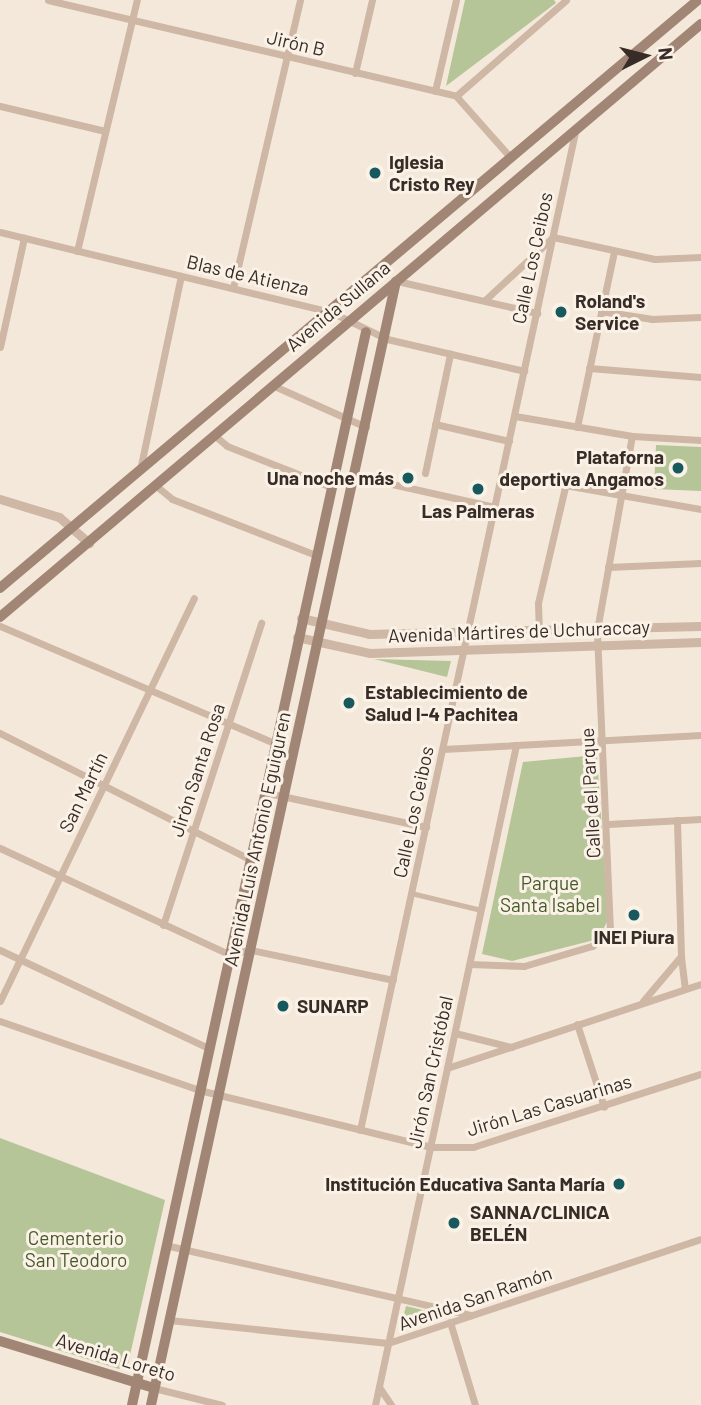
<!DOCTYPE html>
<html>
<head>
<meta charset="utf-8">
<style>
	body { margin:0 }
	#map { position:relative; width:701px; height:1405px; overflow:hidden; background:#f4e8da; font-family:Barlow,sans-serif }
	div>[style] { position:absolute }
	.green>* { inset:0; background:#b5c598 }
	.pedestrian>* { height:5px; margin:-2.5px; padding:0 2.5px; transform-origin:2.5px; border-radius:2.5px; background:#ceb7a4 }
	.minor>* { height:7px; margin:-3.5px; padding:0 3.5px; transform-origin:3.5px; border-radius:3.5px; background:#ceb7a4 }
	.tertiary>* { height:9px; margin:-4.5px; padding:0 4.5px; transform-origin:4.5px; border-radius:4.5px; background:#ceb7a4 }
	.secondary>* { height:10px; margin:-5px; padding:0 5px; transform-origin:5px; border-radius:5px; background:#a18675 }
	.dots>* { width:19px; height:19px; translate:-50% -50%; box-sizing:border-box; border:4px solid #fbf2e7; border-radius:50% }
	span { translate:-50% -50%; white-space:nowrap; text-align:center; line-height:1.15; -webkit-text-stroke:6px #fbf2e7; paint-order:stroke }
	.street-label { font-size:19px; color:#382c27 }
	.poi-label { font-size:19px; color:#382c27; font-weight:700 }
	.left { translate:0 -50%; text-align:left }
	.right { translate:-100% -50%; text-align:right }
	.park-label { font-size:19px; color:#475928 }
	.north { position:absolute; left:610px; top:21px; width:70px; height:70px; -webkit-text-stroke:5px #fbf2e7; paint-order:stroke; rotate:84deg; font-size:19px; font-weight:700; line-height:28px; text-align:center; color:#382c27 }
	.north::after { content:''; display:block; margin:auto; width:24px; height:32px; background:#382c27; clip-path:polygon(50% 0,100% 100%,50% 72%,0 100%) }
</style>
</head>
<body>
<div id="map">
	<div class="green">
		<i style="clip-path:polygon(465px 0,554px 0,556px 3px,446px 86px)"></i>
		<i style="clip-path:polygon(656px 445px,701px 447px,701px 491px,654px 489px)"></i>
		<i style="clip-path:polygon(374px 659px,451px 661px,447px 677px)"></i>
		<i style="clip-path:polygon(597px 755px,608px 920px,598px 939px,512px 961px,482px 954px,523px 762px)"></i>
		<i style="clip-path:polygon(0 1138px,165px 1200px,128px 1364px,119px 1369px,0 1332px)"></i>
		<i style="clip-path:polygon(406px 1306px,448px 1316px,400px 1330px)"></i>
	</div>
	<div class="pedestrian">
		<i style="left:411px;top:893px;width:72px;rotate:13.7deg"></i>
	</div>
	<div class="minor">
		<i style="left:48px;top:0;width:419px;rotate:13.2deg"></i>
		<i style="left:456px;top:96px;width:83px;rotate:48.4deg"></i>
		<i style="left:355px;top:73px;width:75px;rotate:-76.9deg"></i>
		<i style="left:435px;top:91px;width:93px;rotate:-77deg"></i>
		<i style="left:456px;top:96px;width:146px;rotate:-41.1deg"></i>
		<i style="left:0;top:106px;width:108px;rotate:13.4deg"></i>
		<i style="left:0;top:232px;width:341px;rotate:13.6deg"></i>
		<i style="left:331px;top:312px;width:62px;rotate:25.7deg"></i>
		<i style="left:387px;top:339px;width:141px;rotate:13.1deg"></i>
		<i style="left:77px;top:251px;width:258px;rotate:-76.6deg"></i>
		<i style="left:397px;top:281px;width:144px;rotate:12.9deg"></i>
		<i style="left:233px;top:288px;width:296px;rotate:-76.9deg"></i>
		<i style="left:485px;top:300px;width:93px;rotate:-42.8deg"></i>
		<i style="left:553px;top:237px;width:104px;rotate:12.2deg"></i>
		<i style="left:655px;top:259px;width:46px;rotate:-2.5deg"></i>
		<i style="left:601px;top:311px;width:52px;rotate:8.9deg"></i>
		<i style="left:652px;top:319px;width:49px;rotate:-2.3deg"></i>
		<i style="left:0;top:347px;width:112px;rotate:-77.6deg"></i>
		<i style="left:589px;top:368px;width:112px;rotate:4.6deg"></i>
		<i style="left:272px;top:385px;width:103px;rotate:24.1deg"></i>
		<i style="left:515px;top:416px;width:119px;rotate:9.7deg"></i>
		<i style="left:632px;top:436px;width:69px;rotate:3.3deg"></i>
		<i style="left:435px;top:424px;width:76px;rotate:12.9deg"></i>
		<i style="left:577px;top:427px;width:179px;rotate:-78.1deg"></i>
		<i style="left:214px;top:435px;width:17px;rotate:40deg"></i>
		<i style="left:227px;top:446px;width:112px;rotate:21.5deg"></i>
		<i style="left:140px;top:470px;width:198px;rotate:-78.1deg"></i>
		<i style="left:425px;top:473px;width:122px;rotate:-78.1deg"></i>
		<i style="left:502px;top:474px;width:202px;rotate:10deg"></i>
		<i style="left:356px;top:476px;width:142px;rotate:12.6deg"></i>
		<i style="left:155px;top:485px;width:22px;rotate:39deg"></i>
		<i style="left:172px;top:499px;width:155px;rotate:21.3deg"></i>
		<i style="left:608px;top:567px;width:93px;rotate:-2.5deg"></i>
		<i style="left:0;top:626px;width:298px;rotate:23.1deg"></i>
		<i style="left:539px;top:632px;width:29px;rotate:-92deg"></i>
		<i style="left:538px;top:603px;width:119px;rotate:-76.9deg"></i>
		<i style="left:0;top:733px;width:279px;rotate:26.8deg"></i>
		<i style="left:443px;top:749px;width:258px;rotate:-3.1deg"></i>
		<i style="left:263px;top:792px;width:167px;rotate:12.1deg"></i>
		<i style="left:608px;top:824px;width:93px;rotate:-3.1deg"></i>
		<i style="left:0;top:848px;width:251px;rotate:24.9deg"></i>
		<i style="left:228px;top:954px;width:23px;rotate:-10deg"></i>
		<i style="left:251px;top:950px;width:145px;rotate:11.9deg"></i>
		<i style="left:163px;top:925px;width:318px;rotate:-72deg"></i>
		<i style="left:0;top:950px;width:230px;rotate:25.2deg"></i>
		<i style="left:681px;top:957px;width:32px;rotate:83deg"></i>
		<i style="left:470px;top:964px;width:54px;rotate:2.1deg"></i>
		<i style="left:524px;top:966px;width:71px;rotate:-16.4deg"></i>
		<i style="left:592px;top:946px;width:23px;rotate:-40deg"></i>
		<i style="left:610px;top:931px;width:301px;rotate:-92.5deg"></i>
		<i style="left:597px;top:630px;width:197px;rotate:-79.8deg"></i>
		<i style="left:0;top:1001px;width:447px;rotate:-64.3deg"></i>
		<i style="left:643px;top:1001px;width:59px;rotate:-49.8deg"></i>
		<i style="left:681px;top:956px;width:136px;rotate:-91.7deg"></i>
		<i style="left:0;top:1021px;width:211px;rotate:19.1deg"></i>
		<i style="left:199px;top:1090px;width:239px;rotate:13.8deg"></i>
		<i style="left:431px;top:1147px;width:42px"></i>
		<i style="left:473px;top:1147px;width:239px;rotate:-17.8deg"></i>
		<i style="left:577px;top:1024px;width:87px;rotate:72deg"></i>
		<i style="left:455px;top:1033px;width:58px;rotate:14deg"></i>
		<i style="left:447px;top:1068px;width:268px;rotate:-18.3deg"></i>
		<i style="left:360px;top:1130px;width:1021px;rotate:-77.84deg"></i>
		<i style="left:165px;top:1245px;width:314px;rotate:12.9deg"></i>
		<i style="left:169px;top:1320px;width:220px;rotate:6deg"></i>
		<i style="left:388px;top:1343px;width:330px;rotate:-18.4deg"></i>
		<i style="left:450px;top:1322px;width:87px;rotate:73.2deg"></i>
		<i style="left:379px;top:1387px;width:22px;rotate:56deg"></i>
		<i style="left:154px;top:1388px;width:70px;rotate:14deg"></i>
		<i style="left:375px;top:1405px;width:675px;rotate:-77.94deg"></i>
	</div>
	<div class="tertiary">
		<i style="left:0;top:499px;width:62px;rotate:17deg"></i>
		<i style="left:59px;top:517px;width:40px;rotate:41deg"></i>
		<i style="left:301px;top:618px;width:70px;rotate:13.2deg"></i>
		<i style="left:369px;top:634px;width:332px;rotate:-1.4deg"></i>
		<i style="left:297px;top:637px;width:75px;rotate:12.4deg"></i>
		<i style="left:370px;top:653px;width:331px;rotate:-1.9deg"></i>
	</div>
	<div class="secondary">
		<i style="left:0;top:588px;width:913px;rotate:-40.11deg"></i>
		<i style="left:0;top:617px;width:918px;rotate:-40.23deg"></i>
		<i style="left:0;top:1341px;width:161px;rotate:17deg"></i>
		<i style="left:132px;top:1405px;width:1098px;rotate:-77.7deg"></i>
		<i style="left:151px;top:1405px;width:1150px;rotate:-77.7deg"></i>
	</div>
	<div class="dots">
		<i style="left:375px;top:173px;background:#18595e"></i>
		<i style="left:561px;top:312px;background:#18595e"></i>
		<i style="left:678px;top:468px;background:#18595e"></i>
		<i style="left:408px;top:478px;background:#18595e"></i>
		<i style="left:478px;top:489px;background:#18595e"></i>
		<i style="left:349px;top:703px;background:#18595e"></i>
		<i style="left:634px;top:915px;background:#18595e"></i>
		<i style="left:283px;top:1006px;background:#18595e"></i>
		<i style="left:619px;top:1184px;background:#18595e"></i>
		<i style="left:454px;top:1223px;background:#18595e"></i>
	</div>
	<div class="street-label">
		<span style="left:296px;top:43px;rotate:13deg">Jirón B</span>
		<span style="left:532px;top:258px;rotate:-78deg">Calle Los Ceibos</span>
		<span style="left:248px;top:275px;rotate:13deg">Blas de Atienza</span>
		<span style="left:338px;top:306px;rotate:-40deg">Avenida Sullana</span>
		<span style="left:519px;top:631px;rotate:-2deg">Avenida Mártires de Uchuraccay</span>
		<span style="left:197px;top:770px;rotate:-72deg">Jirón Santa Rosa</span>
		<span style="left:83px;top:792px;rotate:-64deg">San Martín</span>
		<span style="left:590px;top:793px;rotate:-93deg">Calle del Parque</span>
		<span style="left:413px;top:812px;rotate:-78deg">Calle Los Ceibos</span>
		<span style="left:257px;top:839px;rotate:-78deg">Avenida Luis Antonio Eguiguren</span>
		<span style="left:430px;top:1072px;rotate:-78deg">Jirón San Cristóbal</span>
		<span style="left:549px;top:1105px;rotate:-17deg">Jirón Las Casuarinas</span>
		<span style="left:475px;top:1298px;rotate:-19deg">Avenida San Ramón</span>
		<span style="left:116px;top:1357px;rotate:17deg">Avenida Loreto</span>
	</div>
	<div class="poi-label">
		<span class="left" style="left:389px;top:173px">Iglesia<br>Cristo Rey</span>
		<span class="left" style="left:575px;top:312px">Roland's<br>Service</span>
		<span class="right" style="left:664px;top:468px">Plataforna<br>deportiva Angamos</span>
		<span class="right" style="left:394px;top:478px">Una noche más</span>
		<span style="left:478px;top:511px">Las Palmeras</span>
		<span class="left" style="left:365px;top:703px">Establecimiento de<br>Salud I-4 Pachitea</span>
		<span style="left:634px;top:937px">INEI Piura</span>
		<span class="left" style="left:297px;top:1006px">SUNARP</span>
		<span class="right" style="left:605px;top:1184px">Institución Educativa Santa María</span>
		<span class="left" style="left:470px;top:1223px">SANNA/CLINICA<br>BELÉN</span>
	</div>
	<div class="park-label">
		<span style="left:550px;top:894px">Parque<br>Santa Isabel</span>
		<span style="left:76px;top:1249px">Cementerio<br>San Teodoro</span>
	</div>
	<div class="north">N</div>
</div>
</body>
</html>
